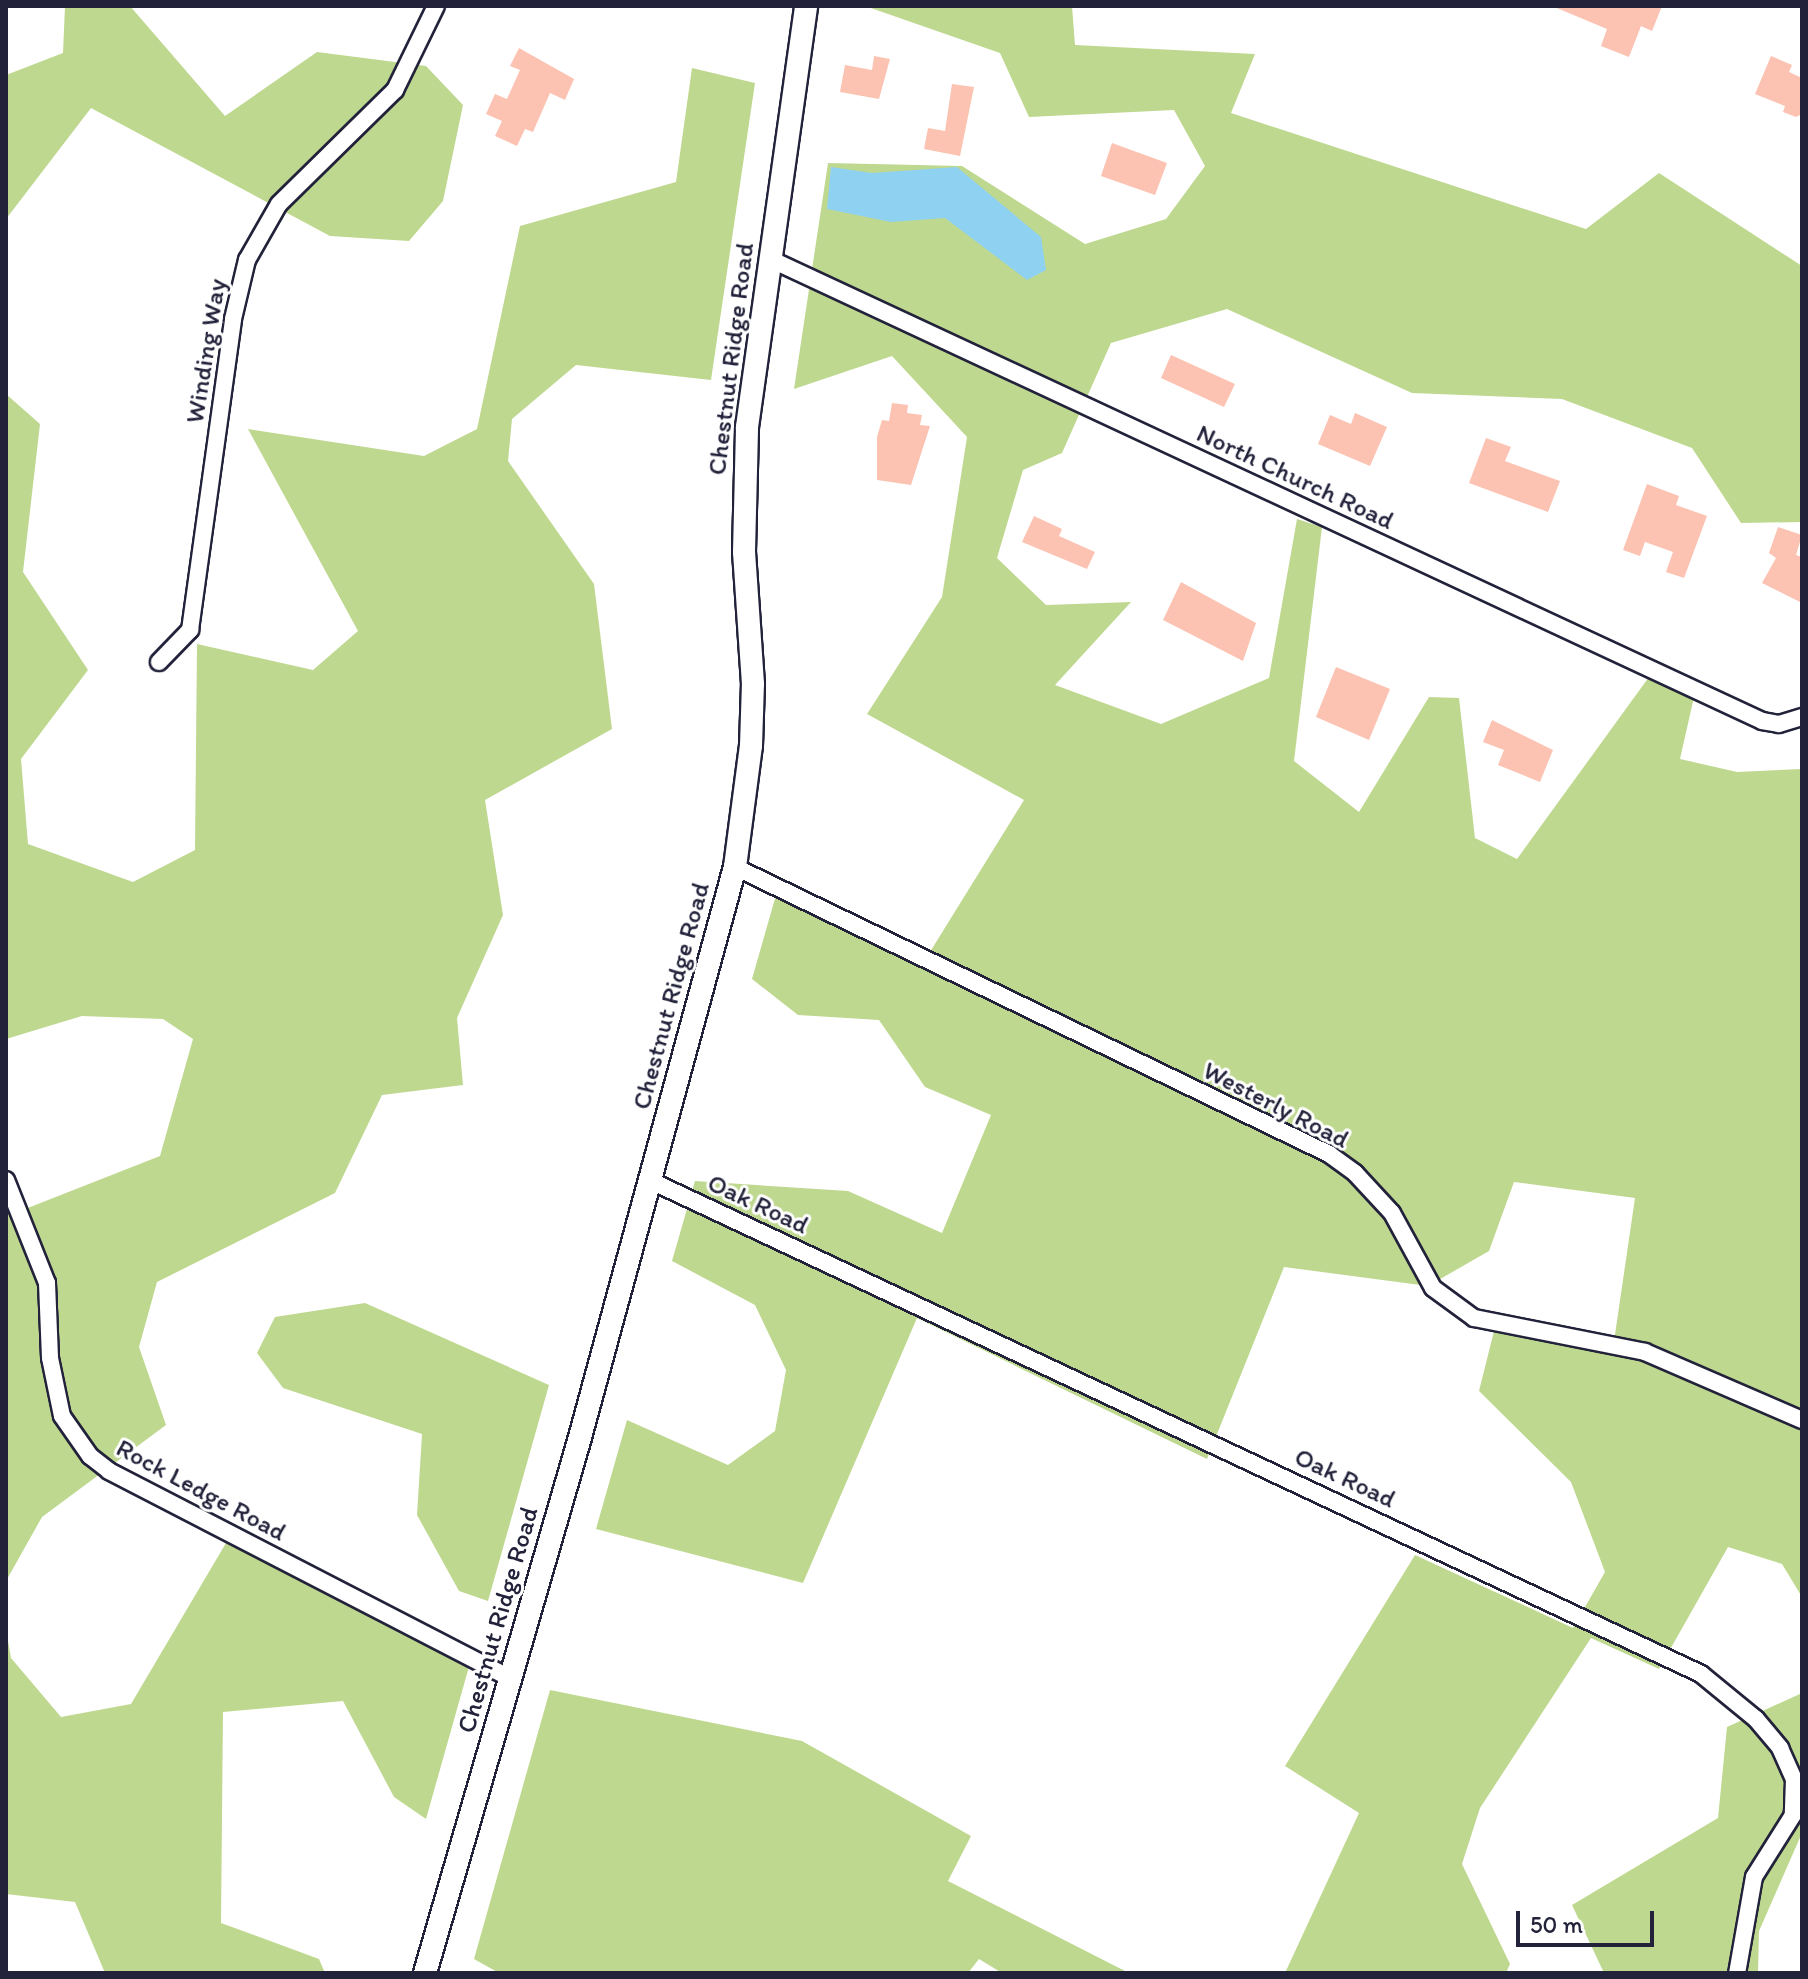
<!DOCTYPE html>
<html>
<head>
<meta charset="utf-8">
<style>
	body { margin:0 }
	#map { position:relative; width:1808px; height:1979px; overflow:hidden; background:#fff; font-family:Itim,sans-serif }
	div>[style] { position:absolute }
	.green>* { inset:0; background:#bfd88f }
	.water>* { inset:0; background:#8ed1f0 }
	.building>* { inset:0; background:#fcc2b2 }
	.roads { filter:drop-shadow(2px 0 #22223b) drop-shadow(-2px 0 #22223b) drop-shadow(0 2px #22223b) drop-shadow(0 -2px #22223b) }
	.minor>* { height:16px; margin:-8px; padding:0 8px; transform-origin:8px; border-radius:8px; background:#fff }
	.secondary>* { height:22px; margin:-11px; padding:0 11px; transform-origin:11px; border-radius:11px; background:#fff }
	span { translate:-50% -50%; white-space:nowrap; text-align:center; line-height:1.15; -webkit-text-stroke:6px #fff; paint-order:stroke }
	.street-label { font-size:26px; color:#22223b }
	.frame { position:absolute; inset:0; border:8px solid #22223b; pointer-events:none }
	.scale { position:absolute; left:1516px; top:1911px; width:138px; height:36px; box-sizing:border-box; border:4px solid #22223b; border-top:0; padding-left:10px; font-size:24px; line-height:28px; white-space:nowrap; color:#22223b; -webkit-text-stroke:6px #fff; paint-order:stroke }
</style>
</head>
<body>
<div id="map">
	<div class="green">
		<i style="clip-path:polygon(65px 6px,130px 6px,225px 116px,317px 52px,426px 66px,463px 105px,443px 201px,409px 241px,330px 236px,91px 108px,6px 219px,6px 75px,63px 53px)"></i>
		<i style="clip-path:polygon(865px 6px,1072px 6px,1075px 45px,1255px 54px,1231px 113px,1586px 229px,1659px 173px,1802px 266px,1802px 522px,1741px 523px,1692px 448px,1562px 399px,1412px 393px,1227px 309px,1111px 343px,1062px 453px,1023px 470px,997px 558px,1046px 605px,1131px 602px,1055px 685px,1161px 724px,1269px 678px,1297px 519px,1322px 527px,1294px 761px,1359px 812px,1429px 697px,1459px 698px,1475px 838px,1517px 859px,1649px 677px,1694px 697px,1680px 759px,1737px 772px,1802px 769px,1802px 1597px,1782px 1564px,1728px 1547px,1659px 1669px,1591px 1638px,1480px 1808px,1462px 1864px,1510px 1964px,1506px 1973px,1285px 1973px,1359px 1813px,1285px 1766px,1415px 1555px,1573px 1628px,1605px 1572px,1571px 1482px,1479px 1391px,1494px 1331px,1612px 1355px,1635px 1198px,1514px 1182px,1489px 1251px,1428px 1286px,1284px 1267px,1207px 1459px,917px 1318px,803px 1583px,596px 1529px,627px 1420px,728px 1465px,775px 1431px,786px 1370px,755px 1305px,672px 1261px,695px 1181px,848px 1191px,942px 1233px,991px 1115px,925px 1087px,879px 1020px,798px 1015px,752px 979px,776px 895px,925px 960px,1024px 800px,867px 714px,942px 597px,967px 437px,892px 356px,794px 389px,828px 163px,962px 166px,1085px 244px,1166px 219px,1205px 166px,1174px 110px,1029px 117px,1000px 53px)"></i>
		<i style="clip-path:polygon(692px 68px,755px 83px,711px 380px,576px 365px,512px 419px,508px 461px,594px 584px,612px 729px,485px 800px,503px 915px,457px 1018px,463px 1085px,382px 1095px,335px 1193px,157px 1282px,139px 1347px,166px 1425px,42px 1517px,6px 1581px,6px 1197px,15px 1213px,160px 1156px,193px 1039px,163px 1019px,82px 1016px,6px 1039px,6px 394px,40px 424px,23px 572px,88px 670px,21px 759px,28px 844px,133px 882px,195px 850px,197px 644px,313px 670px,358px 631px,248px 429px,424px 456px,477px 429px,520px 226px,676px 182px)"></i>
		<i style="clip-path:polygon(365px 1303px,549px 1385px,488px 1601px,459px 1591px,417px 1515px,422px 1434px,283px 1388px,257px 1353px,275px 1317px)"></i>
		<i style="clip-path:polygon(226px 1543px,470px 1663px,426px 1819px,394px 1797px,343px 1701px,223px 1712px,221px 1923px,319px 1959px,325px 1973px,105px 1973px,75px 1902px,6px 1894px,6px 1629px,11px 1658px,61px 1717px,131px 1704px)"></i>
		<i style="clip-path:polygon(550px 1690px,802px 1741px,971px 1836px,948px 1881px,1129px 1973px,1002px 1973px,979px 1959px,968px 1973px,499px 1973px,474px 1959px)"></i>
		<i style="clip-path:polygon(1802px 1693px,1802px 1833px,1759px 1931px,1758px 1973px,1604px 1973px,1572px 1905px,1718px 1818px,1727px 1727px)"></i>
	</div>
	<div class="water">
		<i style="clip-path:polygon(831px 167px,872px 173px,957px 167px,1041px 237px,1046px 270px,1027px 280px,945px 218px,891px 222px,827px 209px)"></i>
	</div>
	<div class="building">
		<i style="clip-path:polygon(1552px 6px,1662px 6px,1652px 31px,1641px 26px,1629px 57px,1601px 46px,1607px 29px)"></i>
		<i style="clip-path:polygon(519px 48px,574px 79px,565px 100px,550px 93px,533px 132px,525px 129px,517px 146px,495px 136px,502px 121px,486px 114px,495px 94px,507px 99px,520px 70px,510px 66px)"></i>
		<i style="clip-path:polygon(874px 56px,890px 59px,879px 99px,840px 92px,845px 65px,872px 70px)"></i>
		<i style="clip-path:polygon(1771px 56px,1792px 65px,1789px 72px,1802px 78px,1802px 114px,1796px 117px,1783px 112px,1785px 106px,1755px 94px)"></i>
		<i style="clip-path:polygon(952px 84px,974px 87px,960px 156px,924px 149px,928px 128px,945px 131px)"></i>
		<i style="clip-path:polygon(1112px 143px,1167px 163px,1155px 195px,1101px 176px)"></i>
		<i style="clip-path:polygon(1171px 355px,1235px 384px,1224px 407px,1161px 378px)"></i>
		<i style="clip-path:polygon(892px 403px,908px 405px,907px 413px,922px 415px,920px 425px,930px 426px,911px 485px,877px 480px,877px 437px,882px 420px,889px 421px)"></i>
		<i style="clip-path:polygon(1355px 413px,1387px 427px,1370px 466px,1318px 444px,1330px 415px,1351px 424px)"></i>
		<i style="clip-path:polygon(1486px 438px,1511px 447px,1505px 461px,1560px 481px,1548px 512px,1469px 483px)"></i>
		<i style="clip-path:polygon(1647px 484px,1679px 496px,1676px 505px,1707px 516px,1684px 578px,1666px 572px,1673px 552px,1645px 542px,1640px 556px,1623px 550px)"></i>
		<i style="clip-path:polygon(1034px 516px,1062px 529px,1059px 536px,1095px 552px,1087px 569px,1022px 542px)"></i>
		<i style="clip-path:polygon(1778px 527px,1802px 535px,1796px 555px,1802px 557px,1802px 603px,1762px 583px,1776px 558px,1769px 553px)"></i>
		<i style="clip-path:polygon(1181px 582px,1256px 623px,1243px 661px,1163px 620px)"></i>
		<i style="clip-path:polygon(1336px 667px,1390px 689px,1369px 740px,1316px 717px)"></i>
		<i style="clip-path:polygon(1492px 720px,1553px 750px,1540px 782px,1498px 765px,1504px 750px,1483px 742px)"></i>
	</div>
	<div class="roads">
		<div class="minor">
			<i style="left:770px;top:259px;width:1094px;rotate:24.97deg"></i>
			<i style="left:1762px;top:721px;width:17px;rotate:10deg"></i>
			<i style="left:1779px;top:724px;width:24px;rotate:-17deg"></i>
			<i style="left:159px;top:662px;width:45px;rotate:-45.9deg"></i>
			<i style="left:190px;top:630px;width:314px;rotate:-82.1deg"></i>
			<i style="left:233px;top:319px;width:61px;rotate:-76.7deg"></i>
			<i style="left:247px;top:260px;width:64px;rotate:-60.3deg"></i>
			<i style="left:279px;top:204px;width:163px;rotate:-44.5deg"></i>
			<i style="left:395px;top:90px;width:93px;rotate:-64deg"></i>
			<i style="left:735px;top:867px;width:660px;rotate:25.79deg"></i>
			<i style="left:1329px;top:1154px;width:32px;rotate:36deg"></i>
			<i style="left:1355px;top:1173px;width:54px;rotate:47.2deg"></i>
			<i style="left:1392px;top:1213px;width:85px;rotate:61.3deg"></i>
			<i style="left:1433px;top:1288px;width:51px;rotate:36.2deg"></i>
			<i style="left:1474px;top:1318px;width:174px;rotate:11.2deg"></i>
			<i style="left:1645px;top:1352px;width:171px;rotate:23.4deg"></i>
			<i style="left:6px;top:1180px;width:111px;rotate:68.3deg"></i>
			<i style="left:47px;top:1283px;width:75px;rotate:87.7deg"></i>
			<i style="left:50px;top:1358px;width:59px;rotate:78.3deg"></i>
			<i style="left:62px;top:1416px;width:49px;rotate:55deg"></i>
			<i style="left:90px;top:1456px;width:24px;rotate:38deg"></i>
			<i style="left:109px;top:1471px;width:451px;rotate:27.3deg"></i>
			<i style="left:649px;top:1180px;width:1162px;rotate:25.15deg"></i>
			<i style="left:1701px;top:1674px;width:71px;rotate:39.3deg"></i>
			<i style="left:1756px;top:1719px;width:38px;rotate:50deg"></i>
			<i style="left:1780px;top:1748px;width:34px;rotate:66deg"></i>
			<i style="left:1794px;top:1779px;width:36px;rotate:92deg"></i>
			<i style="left:1793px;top:1815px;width:73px;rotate:122.2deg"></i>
			<i style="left:1754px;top:1877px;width:97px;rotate:100deg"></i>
		</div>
		<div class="secondary">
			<i style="left:425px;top:1973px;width:554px;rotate:-73.86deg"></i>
			<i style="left:579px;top:1441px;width:595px;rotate:-74.8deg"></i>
			<i style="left:735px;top:867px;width:122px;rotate:-82.5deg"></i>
			<i style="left:751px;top:746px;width:62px;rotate:-88.2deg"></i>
			<i style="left:753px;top:684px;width:132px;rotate:-93.9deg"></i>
			<i style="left:744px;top:552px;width:125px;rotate:-88.6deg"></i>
			<i style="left:747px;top:427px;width:425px;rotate:-82deg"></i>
		</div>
	</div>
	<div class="street-label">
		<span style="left:206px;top:351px;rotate:-81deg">Winding Way</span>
		<span style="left:731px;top:359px;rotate:-83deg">Chestnut Ridge Road</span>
		<span style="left:1295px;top:477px;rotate:25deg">North Church Road</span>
		<span style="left:671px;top:996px;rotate:-75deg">Chestnut Ridge Road</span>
		<span style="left:1276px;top:1105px;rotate:27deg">Westerly Road</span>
		<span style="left:758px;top:1204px;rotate:25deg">Oak Road</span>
		<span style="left:1345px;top:1478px;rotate:25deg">Oak Road</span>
		<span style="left:201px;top:1490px;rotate:28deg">Rock Ledge Road</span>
		<span style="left:498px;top:1620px;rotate:-74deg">Chestnut Ridge Road</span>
	</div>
	<div class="frame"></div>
	<div class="scale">50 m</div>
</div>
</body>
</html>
